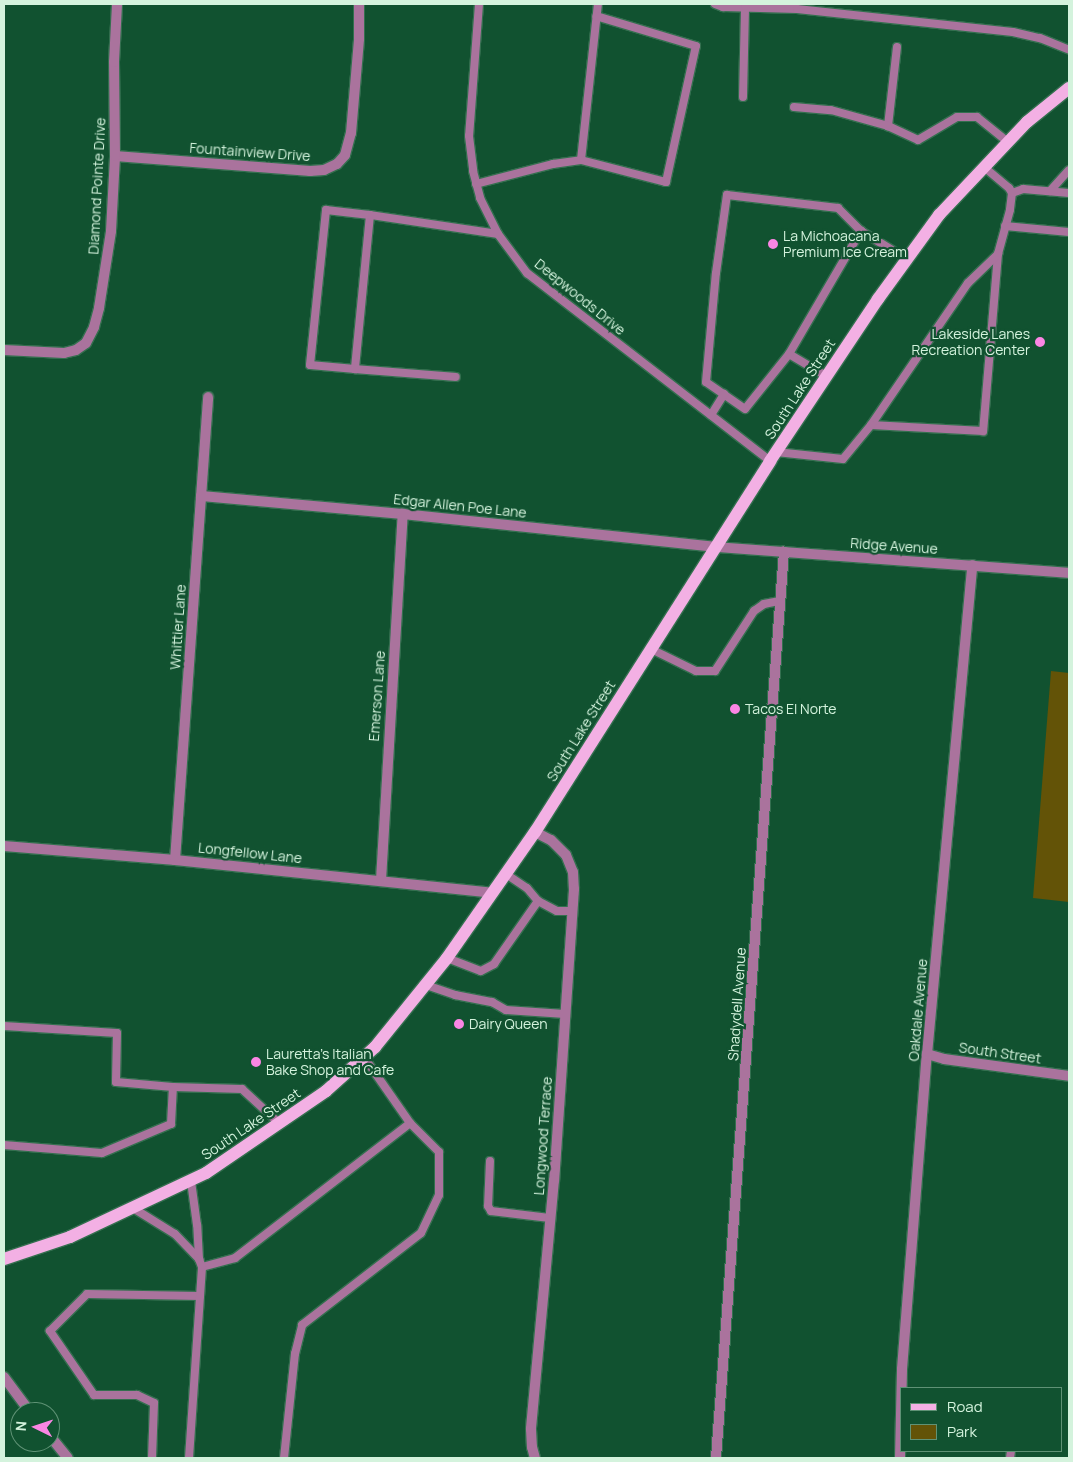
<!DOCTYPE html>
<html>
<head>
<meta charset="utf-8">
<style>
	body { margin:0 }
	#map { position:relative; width:1073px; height:1462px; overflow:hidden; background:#115230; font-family:Manrope,sans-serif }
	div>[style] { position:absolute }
	.green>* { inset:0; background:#635307 }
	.roads { filter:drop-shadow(1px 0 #346f4f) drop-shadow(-1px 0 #346f4f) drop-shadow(0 1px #346f4f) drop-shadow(0 -1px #346f4f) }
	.lane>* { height:8px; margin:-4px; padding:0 4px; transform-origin:4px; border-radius:4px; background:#aa739d }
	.street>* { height:10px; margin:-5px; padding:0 5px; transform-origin:5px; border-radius:5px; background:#aa739d }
	.primary>* { height:12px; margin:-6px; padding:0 6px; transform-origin:6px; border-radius:6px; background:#f3b0e4 }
	.dots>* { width:14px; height:14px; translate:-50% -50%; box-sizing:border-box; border:2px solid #115230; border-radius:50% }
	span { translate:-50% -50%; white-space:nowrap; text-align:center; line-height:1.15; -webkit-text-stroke:4.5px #115230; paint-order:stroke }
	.street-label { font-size:14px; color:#d4f3dd }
	.poi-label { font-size:14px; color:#d4f3dd }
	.left { translate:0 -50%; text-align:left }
	.right { translate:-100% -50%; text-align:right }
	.frame { position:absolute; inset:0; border:5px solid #d4f3dd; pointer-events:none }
	.legend { position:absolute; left:900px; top:1387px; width:162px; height:65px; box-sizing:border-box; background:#115230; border:1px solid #5f9275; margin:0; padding:6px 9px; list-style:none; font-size:15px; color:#d4f3dd }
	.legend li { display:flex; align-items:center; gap:10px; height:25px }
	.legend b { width:25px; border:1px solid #5f9275 }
	.north { position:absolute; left:10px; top:1402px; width:50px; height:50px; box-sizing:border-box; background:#115230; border:1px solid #5f9275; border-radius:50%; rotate:274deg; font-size:14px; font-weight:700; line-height:20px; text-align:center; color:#d4f3dd }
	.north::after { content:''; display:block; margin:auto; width:18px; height:22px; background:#fb86e4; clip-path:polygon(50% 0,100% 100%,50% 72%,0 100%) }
</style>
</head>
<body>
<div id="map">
	<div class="green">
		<i style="clip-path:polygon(1051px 671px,1069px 673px,1069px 902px,1033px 898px)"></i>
	</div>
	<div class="roads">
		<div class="lane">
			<i style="left:479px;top:4px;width:132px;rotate:94.3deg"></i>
			<i style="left:469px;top:136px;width:35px;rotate:83deg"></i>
			<i style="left:473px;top:171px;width:28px;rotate:75deg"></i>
			<i style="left:480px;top:198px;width:40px;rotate:63.4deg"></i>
			<i style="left:498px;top:234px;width:49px;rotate:53.4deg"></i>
			<i style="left:527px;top:273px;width:307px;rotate:37.7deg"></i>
			<i style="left:715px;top:4px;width:9px;rotate:21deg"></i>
			<i style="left:723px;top:7px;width:74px;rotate:1.5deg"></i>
			<i style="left:797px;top:9px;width:217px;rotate:6.1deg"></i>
			<i style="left:1013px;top:32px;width:28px;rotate:13deg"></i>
			<i style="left:1040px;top:38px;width:31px;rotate:22deg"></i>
			<i style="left:897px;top:47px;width:80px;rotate:96.5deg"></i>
			<i style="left:888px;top:126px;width:33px;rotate:25deg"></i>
			<i style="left:918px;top:140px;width:45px;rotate:-30.5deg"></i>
			<i style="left:957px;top:117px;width:20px"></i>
			<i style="left:977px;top:117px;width:40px;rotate:39deg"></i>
			<i style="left:743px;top:97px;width:90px;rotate:-88.7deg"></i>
			<i style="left:794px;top:107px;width:37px;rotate:5deg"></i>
			<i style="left:831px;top:110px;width:59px;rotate:15.7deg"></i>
			<i style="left:581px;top:160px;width:157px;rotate:-83.8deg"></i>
			<i style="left:984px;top:167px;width:33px;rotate:40deg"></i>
			<i style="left:1009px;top:188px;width:6px;rotate:59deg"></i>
			<i style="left:1012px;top:193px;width:17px;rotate:97deg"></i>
			<i style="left:1010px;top:210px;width:46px;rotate:105.3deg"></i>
			<i style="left:998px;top:254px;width:178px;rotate:94.8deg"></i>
			<i style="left:983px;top:431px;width:112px;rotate:-176.9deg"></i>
			<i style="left:871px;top:425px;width:172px;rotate:-55.7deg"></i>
			<i style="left:968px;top:283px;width:42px;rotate:-44deg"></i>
			<i style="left:476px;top:184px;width:80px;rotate:-14.6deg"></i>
			<i style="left:553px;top:164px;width:28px;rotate:-8deg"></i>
			<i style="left:581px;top:160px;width:88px;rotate:14.5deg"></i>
			<i style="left:666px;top:182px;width:139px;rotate:-77.6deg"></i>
			<i style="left:696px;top:46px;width:104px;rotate:-163.3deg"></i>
			<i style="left:1050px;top:191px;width:28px;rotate:-48deg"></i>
			<i style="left:1012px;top:193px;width:12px;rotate:-20deg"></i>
			<i style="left:1023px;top:189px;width:46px;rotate:5deg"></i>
			<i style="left:370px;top:215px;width:155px;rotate:95.6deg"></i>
			<i style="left:355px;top:369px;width:45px;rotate:-174.9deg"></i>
			<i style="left:310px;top:365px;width:156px;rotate:-84.1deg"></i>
			<i style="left:326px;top:210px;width:44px;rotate:6.5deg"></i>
			<i style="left:370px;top:215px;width:129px;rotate:8.4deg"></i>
			<i style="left:1005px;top:226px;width:64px;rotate:5.4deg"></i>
			<i style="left:789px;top:354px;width:70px;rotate:128.7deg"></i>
			<i style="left:745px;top:409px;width:47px;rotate:-145.3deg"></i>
			<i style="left:706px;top:382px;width:109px;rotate:-84.8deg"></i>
			<i style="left:716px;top:273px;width:79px;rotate:-82deg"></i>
			<i style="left:727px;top:195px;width:112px;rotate:6.7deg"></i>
			<i style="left:838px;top:208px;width:33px;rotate:45deg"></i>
			<i style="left:355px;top:369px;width:101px;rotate:4.5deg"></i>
			<i style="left:826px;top:376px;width:43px;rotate:-149.3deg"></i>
			<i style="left:789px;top:354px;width:143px;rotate:-59.7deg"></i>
			<i style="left:861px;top:231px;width:54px;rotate:31.3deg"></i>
			<i style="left:711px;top:415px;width:25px;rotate:-58deg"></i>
			<i style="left:776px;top:452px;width:67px;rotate:6deg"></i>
			<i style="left:843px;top:459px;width:44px;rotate:-50.5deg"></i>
			<i style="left:651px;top:649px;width:50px;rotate:26.1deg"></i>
			<i style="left:696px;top:671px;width:19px"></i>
			<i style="left:715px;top:671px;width:72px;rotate:-57deg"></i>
			<i style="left:754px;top:611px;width:12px;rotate:-35deg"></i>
			<i style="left:764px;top:604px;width:16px;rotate:-11deg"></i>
			<i style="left:506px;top:874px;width:25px;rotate:34deg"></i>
			<i style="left:527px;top:888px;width:17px;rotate:50deg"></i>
			<i style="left:538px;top:901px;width:21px;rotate:28deg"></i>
			<i style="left:557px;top:911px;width:15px"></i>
			<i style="left:447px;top:958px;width:36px;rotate:21deg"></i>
			<i style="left:481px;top:971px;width:15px;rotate:-28deg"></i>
			<i style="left:494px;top:964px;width:77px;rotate:-55.1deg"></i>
			<i style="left:426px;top:985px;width:31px;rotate:19deg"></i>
			<i style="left:455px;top:995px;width:38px;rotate:11deg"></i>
			<i style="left:492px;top:1002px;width:16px;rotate:30deg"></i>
			<i style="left:506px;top:1010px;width:59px;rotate:3.9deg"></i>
			<i style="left:4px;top:1026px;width:113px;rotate:3.5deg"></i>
			<i style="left:117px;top:1033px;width:49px;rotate:91.2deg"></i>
			<i style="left:116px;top:1082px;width:57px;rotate:5deg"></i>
			<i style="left:4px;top:1145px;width:98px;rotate:4.7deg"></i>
			<i style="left:102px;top:1153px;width:75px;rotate:-22.8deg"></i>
			<i style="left:171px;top:1124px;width:37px;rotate:-87deg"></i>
			<i style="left:173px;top:1087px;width:69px;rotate:1.7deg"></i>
			<i style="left:242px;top:1089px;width:50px;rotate:42.6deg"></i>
			<i style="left:490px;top:1161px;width:45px;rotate:92.5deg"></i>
			<i style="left:488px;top:1206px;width:6px;rotate:59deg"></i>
			<i style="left:491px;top:1211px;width:59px;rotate:6.8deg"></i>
			<i style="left:133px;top:1208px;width:49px;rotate:31.8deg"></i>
			<i style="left:175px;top:1234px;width:35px;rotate:46deg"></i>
			<i style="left:199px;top:1259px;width:34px;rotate:-93deg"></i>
			<i style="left:197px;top:1225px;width:44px;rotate:-97.8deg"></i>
			<i style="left:202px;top:1267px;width:34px;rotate:-15deg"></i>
			<i style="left:235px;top:1258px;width:221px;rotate:-37.6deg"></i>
			<i style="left:410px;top:1123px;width:80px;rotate:-124.9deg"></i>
			<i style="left:152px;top:1458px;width:55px;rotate:-87.9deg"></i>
			<i style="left:154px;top:1403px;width:19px;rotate:-155deg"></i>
			<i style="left:137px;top:1395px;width:43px;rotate:180deg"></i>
			<i style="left:94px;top:1395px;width:78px;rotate:-124.5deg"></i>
			<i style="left:50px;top:1331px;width:52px;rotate:-45deg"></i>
			<i style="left:87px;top:1294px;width:113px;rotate:1deg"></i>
			<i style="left:189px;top:1458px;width:191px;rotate:-86.1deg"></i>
			<i style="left:202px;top:1267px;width:9px;rotate:-111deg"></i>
			<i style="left:284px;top:1458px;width:105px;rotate:-84deg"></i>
			<i style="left:295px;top:1354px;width:30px;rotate:-76deg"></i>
			<i style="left:302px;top:1325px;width:150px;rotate:-37.7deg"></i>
			<i style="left:421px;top:1233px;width:42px;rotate:-64.7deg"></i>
			<i style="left:439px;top:1195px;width:43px;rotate:-90deg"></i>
			<i style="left:439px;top:1152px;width:41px;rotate:-135deg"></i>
			<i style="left:1010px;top:1458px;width:7px;rotate:-82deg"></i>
		</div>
		<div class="street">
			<i style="left:115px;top:156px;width:196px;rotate:4.4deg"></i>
			<i style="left:310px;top:171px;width:14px;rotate:-4deg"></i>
			<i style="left:324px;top:170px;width:14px;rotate:-25deg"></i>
			<i style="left:337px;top:164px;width:12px;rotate:-48deg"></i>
			<i style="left:345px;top:155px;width:23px;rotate:-75deg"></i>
			<i style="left:351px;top:133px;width:94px;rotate:-85.1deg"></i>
			<i style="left:359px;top:39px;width:35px;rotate:-90deg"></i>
			<i style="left:4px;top:350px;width:60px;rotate:2.9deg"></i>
			<i style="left:64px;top:353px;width:12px;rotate:-14deg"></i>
			<i style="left:76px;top:350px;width:12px;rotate:-35deg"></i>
			<i style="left:86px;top:343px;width:18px;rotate:-63deg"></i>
			<i style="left:94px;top:327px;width:20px;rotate:-75deg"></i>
			<i style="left:99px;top:308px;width:78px;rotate:-81.1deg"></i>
			<i style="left:111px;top:231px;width:75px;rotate:-86.9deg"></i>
			<i style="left:115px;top:156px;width:94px;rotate:-90.6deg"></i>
			<i style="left:114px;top:62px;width:58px;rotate:-87deg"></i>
			<i style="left:201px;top:496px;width:203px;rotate:5.1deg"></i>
			<i style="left:403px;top:514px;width:315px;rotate:6deg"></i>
			<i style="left:716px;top:547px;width:354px;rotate:4.2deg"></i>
			<i style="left:535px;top:832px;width:18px;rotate:27deg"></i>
			<i style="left:551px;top:840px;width:21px;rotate:45deg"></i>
			<i style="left:566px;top:855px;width:18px;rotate:68deg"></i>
			<i style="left:573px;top:872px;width:17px;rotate:87deg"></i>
			<i style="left:574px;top:889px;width:292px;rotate:93.9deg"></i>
			<i style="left:554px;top:1180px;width:250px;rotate:95.3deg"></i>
			<i style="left:531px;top:1429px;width:18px;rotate:87deg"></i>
			<i style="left:532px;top:1447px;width:11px;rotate:75deg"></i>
			<i style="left:4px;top:846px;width:172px;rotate:4.7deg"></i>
			<i style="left:175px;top:860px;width:319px;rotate:5.9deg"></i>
			<i style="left:175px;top:860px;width:464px;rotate:-85.9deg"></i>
			<i style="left:381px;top:880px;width:367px;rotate:-86.6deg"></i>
			<i style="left:927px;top:1054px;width:18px;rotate:16deg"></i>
			<i style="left:944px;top:1059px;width:126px;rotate:7.7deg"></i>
			<i style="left:4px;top:1377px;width:44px;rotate:53.4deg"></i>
			<i style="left:50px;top:1436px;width:28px;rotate:51deg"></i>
			<i style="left:716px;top:1458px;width:909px;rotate:-85.71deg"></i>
			<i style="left:900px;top:1458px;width:89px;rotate:-88.7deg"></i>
			<i style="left:902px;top:1369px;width:316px;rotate:-85.5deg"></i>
			<i style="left:927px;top:1054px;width:491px;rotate:-84.7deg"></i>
		</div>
		<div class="primary">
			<i style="left:4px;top:1259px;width:70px;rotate:-18.4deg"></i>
			<i style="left:70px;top:1237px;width:150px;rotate:-25.2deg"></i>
			<i style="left:206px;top:1173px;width:145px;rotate:-34.3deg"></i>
			<i style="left:326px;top:1091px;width:66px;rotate:-41.9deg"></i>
			<i style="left:375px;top:1047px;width:114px;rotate:-51deg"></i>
			<i style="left:447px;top:958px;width:154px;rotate:-55.1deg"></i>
			<i style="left:535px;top:832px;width:439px;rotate:-57.6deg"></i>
			<i style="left:770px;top:461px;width:195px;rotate:-56.3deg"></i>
			<i style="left:878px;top:299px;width:104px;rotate:-54deg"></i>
			<i style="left:939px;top:215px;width:128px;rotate:-46.6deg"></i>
			<i style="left:1027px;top:122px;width:54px;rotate:-39deg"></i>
		</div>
	</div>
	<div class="dots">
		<i style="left:773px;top:244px;background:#fb86e4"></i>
		<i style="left:1040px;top:342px;background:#fb86e4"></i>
		<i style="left:735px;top:709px;background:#fb86e4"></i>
		<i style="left:459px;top:1024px;background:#fb86e4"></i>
		<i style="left:256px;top:1062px;background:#fb86e4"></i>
	</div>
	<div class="street-label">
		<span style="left:250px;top:152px;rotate:4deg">Fountainview Drive</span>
		<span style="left:97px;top:186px;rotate:-87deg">Diamond Pointe Drive</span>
		<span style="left:580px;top:297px;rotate:39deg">Deepwoods Drive</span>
		<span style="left:800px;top:389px;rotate:-57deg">South Lake Street</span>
		<span style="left:460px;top:506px;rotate:6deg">Edgar Allen Poe Lane</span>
		<span style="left:894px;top:546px;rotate:4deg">Ridge Avenue</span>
		<span style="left:178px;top:627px;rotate:-86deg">Whittier Lane</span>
		<span style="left:377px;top:696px;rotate:-86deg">Emerson Lane</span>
		<span style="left:581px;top:731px;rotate:-58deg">South Lake Street</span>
		<span style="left:250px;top:853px;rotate:6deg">Longfellow Lane</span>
		<span style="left:737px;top:1004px;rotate:-86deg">Shadydell Avenue</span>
		<span style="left:918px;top:1010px;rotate:-85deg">Oakdale Avenue</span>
		<span style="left:1000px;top:1053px;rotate:8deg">South Street</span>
		<span style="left:251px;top:1124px;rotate:-34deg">South Lake Street</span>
		<span style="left:543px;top:1136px;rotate:-86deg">Longwood Terrace</span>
	</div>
	<div class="poi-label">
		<span class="left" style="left:783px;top:244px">La Michoacana<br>Premium Ice Cream</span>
		<span class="right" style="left:1030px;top:342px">Lakeside Lanes<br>Recreation Center</span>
		<span class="left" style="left:745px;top:709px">Tacos El Norte</span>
		<span class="left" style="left:469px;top:1024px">Dairy Queen</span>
		<span class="left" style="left:266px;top:1062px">Lauretta's Italian<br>Bake Shop and Cafe</span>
	</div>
	<div class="frame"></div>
	<ul class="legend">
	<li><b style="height:6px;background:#f3b0e4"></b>Road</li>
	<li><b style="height:14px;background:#635307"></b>Park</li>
	</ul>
	<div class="north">N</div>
</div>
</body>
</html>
